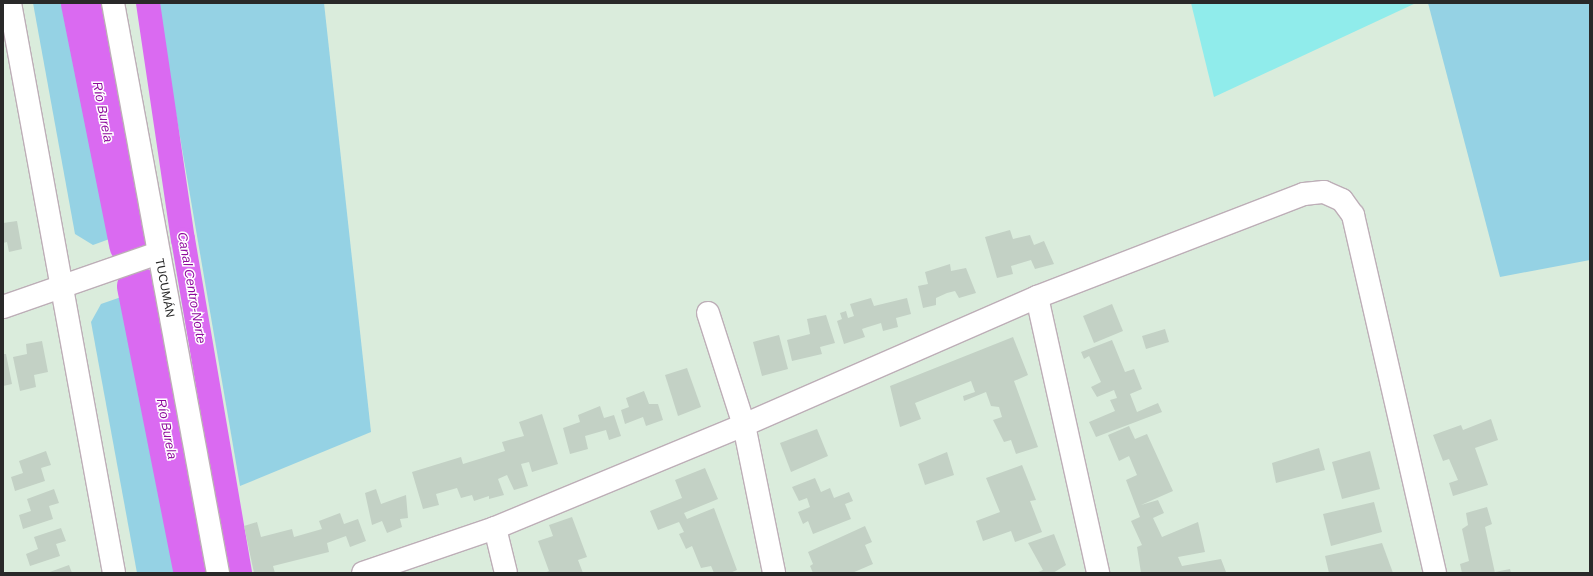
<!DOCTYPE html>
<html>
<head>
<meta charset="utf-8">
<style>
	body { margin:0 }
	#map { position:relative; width:1593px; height:576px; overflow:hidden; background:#daecdc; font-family:Arial,sans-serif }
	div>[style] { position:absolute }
	.green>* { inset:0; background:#95d2e4 }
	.pitch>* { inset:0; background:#90eceb }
	.canal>* { height:24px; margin:-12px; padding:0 12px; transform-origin:12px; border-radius:12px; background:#da6af1 }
	.river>* { height:41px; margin:-20.5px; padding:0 20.5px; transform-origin:20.5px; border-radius:20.5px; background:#da6af1 }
	.building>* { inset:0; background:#c3d1c5 }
	.roads { filter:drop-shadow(1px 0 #bdaeb7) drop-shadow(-1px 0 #bdaeb7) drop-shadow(0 1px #bdaeb7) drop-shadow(0 -1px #bdaeb7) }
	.street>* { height:22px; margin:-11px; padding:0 11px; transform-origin:11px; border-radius:11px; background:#fff }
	span { translate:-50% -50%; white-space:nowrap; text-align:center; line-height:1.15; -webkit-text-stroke:3px #fff; paint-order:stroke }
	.street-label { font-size:12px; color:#292929 }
	.water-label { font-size:13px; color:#8e0a9c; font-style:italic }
	.frame { position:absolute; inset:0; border:4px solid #292929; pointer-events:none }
</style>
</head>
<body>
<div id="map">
	<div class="green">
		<i style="clip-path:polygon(33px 3px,67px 3px,115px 237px,93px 245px,75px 234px)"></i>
		<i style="clip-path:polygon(157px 3px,324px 3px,371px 432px,240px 486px)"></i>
		<i style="clip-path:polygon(1428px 3px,1590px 3px,1590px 260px,1500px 277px)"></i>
		<i style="clip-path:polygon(127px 295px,184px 573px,137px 573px,91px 322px,101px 304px)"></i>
	</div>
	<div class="pitch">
		<i style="clip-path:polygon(1191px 3px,1416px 3px,1214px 97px)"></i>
	</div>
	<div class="canal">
		<i style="left:148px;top:3px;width:239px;rotate:81.6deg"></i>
		<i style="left:183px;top:239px;width:339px;rotate:80.3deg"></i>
	</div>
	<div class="river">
		<i style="left:81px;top:3px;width:246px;rotate:78.7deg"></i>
		<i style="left:137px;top:286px;width:293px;rotate:78.8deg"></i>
	</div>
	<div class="building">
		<i style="clip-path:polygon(17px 221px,22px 249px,9px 252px,7px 242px,3px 243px,3px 223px)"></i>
		<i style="clip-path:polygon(1010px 230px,1013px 239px,1030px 235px,1034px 245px,1044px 241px,1054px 264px,1035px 269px,1031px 260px,1011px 266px,1013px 274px,997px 278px,985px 237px)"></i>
		<i style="clip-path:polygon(950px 264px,951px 271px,966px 268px,976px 293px,959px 298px,955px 291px,947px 293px,936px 298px,936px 305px,923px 308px,918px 286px,928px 284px,925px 272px)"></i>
		<i style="clip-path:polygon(871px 298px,874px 306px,907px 298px,911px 314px,896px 318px,898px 327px,883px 331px,881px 323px,868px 327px,862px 329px,865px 337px,844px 344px,837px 321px,842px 319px,840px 313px,846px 311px,848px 318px,854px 316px,850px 304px)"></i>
		<i style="clip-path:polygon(1112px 304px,1123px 331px,1094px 343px,1083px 316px)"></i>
		<i style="clip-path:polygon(826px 315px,835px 343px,820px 347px,822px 354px,792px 361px,787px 340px,810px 334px,807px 319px)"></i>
		<i style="clip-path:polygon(1165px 329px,1169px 342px,1146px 349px,1142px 336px)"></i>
		<i style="clip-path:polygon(779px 335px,788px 369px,762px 376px,753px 342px)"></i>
		<i style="clip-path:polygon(1013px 337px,1028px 375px,1014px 381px,1038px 447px,1016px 454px,1011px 440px,1004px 442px,993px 420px,1002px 417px,999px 407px,991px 406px,986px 392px,964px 401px,963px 396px,975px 392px,971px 381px,915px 403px,921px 419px,900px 427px,890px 386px)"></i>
		<i style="clip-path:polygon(1112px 340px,1125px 372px,1134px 369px,1142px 389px,1130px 394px,1137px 412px,1158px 403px,1162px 412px,1096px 437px,1089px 422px,1115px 411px,1110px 400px,1117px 398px,1114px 390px,1097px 397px,1091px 387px,1101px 382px,1089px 356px,1084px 359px,1081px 352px)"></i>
		<i style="clip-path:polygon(42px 341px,48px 372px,34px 375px,36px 387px,20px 391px,13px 357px,27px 354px,26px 344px)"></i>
		<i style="clip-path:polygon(3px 354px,6px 354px,12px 384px,3px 386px)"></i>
		<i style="clip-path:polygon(687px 368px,701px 407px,678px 416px,665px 375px)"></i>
		<i style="clip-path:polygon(644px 391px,649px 404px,658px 404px,663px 420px,646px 426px,643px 417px,625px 424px,621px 410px,629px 407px,626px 398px)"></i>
		<i style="clip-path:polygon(600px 406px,604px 418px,614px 415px,621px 436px,609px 440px,606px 430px,585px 436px,588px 449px,570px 454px,563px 428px,580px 422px,578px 415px)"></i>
		<i style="clip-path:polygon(542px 414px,558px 464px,532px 472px,529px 462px,521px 464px,528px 486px,514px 490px,507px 475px,498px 479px,504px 495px,489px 499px,489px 496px,474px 501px,472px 495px,461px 498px,457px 488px,436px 494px,439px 505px,423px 509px,412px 472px,461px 457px,463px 464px,505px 451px,502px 442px,524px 436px,519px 422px)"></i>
		<i style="clip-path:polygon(1491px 419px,1498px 440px,1475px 448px,1488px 485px,1453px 496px,1449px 483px,1458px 480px,1449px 459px,1443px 461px,1433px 435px,1461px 425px,1463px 430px)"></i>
		<i style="clip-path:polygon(1129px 426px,1135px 439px,1147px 434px,1173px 491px,1141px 505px,1158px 500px,1164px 513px,1153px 518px,1162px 537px,1198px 522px,1205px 552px,1178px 557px,1182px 566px,1221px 559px,1226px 572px,1141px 573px,1137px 547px,1142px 545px,1131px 521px,1140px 517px,1126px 480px,1137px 475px,1129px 456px,1119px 461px,1108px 435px)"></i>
		<i style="clip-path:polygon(817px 429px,828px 456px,791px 472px,780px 443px)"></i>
		<i style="clip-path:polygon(1319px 448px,1325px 470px,1276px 483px,1272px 463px)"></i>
		<i style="clip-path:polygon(46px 451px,51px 465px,41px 468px,45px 481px,15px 491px,11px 477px,23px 473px,19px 461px)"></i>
		<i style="clip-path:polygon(1370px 451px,1380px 489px,1342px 499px,1332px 462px)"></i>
		<i style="clip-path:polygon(947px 452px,954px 475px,925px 485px,918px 464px)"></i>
		<i style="clip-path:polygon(1022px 465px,1036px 500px,1030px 501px,1042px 532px,1015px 542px,1011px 531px,983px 541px,976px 521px,1000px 512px,986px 478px)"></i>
		<i style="clip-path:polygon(705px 468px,718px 499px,684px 513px,687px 519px,714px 508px,737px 570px,730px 573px,714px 573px,711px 566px,701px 568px,692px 546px,686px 549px,679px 534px,684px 532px,679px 522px,658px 530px,650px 511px,682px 498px,675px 480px)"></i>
		<i style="clip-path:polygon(815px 478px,821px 492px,830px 488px,834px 498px,849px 492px,853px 501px,845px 504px,851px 519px,813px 534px,808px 521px,803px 524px,798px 512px,810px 507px,807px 498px,799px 501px,792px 487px)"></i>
		<i style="clip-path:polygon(54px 489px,59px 503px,49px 506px,53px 519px,23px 529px,19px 515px,31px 511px,27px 499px)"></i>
		<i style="clip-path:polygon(376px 489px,381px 504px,406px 495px,408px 518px,400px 519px,402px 527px,387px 533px,382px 521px,372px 525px,365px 493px)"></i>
		<i style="clip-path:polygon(1374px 502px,1382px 532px,1331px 546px,1323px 514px)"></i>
		<i style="clip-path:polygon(1487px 507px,1492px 524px,1485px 527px,1495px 573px,1462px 573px,1460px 564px,1469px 561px,1462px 529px,1468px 525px,1466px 513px)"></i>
		<i style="clip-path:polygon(340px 513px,344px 524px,358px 519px,366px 541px,350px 547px,346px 536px,327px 543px,329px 552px,273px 566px,275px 573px,254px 573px,244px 526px,257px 522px,261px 537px,292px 529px,294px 537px,322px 529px,319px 521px)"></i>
		<i style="clip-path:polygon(572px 517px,587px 557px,578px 560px,583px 573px,544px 573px,549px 571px,538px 541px,553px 536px,549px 525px)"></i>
		<i style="clip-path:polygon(865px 526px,872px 542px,865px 545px,873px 564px,852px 573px,813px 573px,810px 566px,813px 564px,808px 552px)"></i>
		<i style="clip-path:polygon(61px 528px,66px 541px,56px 544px,60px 556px,30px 566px,26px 554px,38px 549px,34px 537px)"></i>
		<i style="clip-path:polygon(1054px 534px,1066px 565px,1053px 573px,1036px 573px,1043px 570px,1028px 543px)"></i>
		<i style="clip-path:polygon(1382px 543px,1393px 573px,1329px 573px,1325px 556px)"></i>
		<i style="clip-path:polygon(69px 565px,72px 573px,47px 573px)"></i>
		<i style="clip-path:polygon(1510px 569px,1511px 573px,1496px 573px,1495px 572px)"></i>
	</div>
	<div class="roads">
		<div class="street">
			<i style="left:10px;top:3px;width:579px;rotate:79.66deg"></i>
			<i style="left:113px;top:3px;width:580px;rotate:79.56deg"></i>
			<i style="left:1037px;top:297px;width:283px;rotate:77.5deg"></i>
			<i style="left:3px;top:307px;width:164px;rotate:-19.2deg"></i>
			<i style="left:708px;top:313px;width:118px;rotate:72.2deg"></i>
			<i style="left:744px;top:425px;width:151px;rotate:78.5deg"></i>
			<i style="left:495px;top:528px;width:46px;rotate:76.3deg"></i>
			<i style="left:363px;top:573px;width:139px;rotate:-18.8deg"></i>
			<i style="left:495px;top:528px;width:269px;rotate:-22.5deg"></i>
			<i style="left:744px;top:425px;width:320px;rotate:-23.6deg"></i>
			<i style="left:1037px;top:297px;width:286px;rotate:-21.1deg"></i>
			<i style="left:1304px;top:194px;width:20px;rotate:-6deg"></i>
			<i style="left:1324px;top:192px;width:20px;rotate:24deg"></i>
			<i style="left:1342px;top:200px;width:19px;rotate:54deg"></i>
			<i style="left:1353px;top:215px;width:367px;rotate:77.1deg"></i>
		</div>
	</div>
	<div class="street-label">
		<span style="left:164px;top:288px;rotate:79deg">TUCUMÁN</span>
	</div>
	<div class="water-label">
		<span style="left:102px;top:112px;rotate:79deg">Río Burela</span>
		<span style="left:191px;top:288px;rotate:80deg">Canal Centro-Norte</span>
		<span style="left:166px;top:429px;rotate:79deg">Río Burela</span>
	</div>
	<div class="frame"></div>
</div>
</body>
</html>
